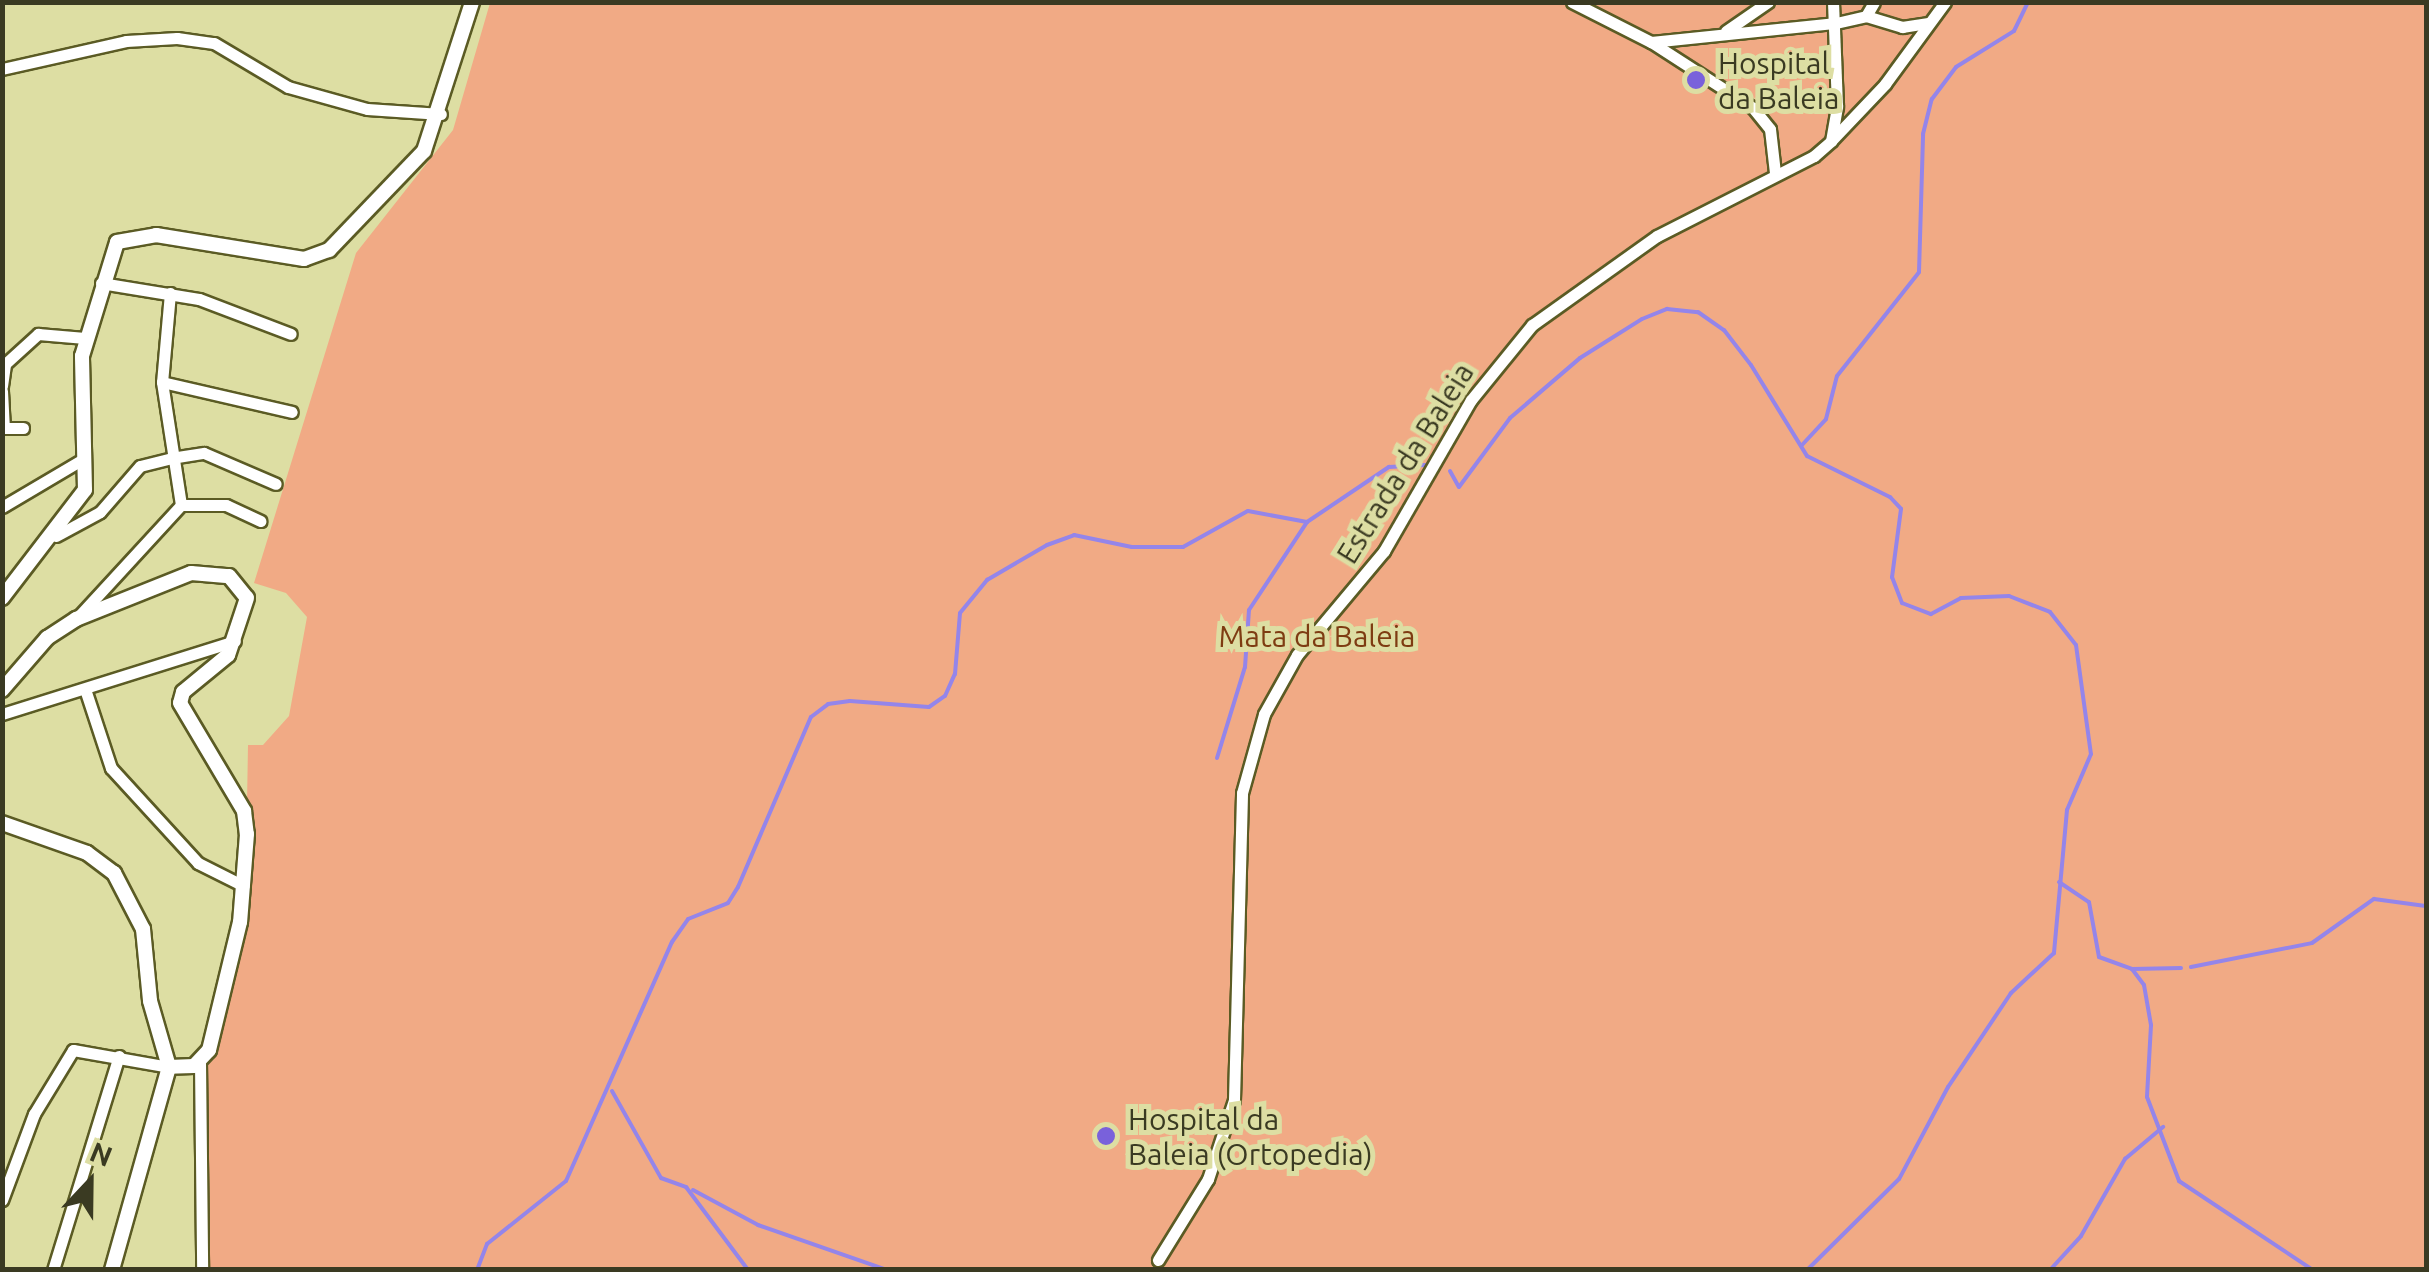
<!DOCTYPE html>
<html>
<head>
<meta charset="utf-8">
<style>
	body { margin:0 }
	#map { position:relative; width:2429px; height:1272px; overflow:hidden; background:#dddea3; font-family:Ubuntu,sans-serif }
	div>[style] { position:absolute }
	.green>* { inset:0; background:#f1aa85 }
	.stream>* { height:4px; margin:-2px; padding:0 2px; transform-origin:2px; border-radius:2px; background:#9485ea }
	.roads { filter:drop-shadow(2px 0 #5b5b24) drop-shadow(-2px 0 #5b5b24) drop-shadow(0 2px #5b5b24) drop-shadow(0 -2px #5b5b24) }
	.minor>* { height:11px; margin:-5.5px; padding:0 5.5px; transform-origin:5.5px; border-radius:5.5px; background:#fff }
	.tertiary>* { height:14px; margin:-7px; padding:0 7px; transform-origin:7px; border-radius:7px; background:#fff }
	.dots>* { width:28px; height:28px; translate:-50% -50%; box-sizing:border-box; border:5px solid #dddea3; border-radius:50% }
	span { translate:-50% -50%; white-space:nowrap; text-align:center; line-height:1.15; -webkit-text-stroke:10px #dddea3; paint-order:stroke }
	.poi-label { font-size:30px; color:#3a3a22 }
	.left { translate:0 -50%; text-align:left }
	.street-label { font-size:30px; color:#3a3a22 }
	.park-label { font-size:30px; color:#7e3c12 }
	.frame { position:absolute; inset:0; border:5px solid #3a3a22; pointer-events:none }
	.north { position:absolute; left:40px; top:1132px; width:100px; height:100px; -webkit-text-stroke:8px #dddea3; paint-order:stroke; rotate:22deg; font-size:28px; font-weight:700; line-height:40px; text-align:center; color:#3a3a22 }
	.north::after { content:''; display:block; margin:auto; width:35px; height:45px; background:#3a3a22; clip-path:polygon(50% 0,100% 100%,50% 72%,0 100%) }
</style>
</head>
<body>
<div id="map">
	<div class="green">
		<i style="clip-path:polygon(490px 3px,2426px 3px,2426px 1269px,209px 1269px,207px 1065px,245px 921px,248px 745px,263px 745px,289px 716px,307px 617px,286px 593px,254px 583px,356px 253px,453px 130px)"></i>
	</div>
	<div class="stream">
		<i style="left:1802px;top:445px;width:35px;rotate:-47deg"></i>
		<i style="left:1826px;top:419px;width:44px;rotate:-75.7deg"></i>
		<i style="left:1837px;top:376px;width:132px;rotate:-51.7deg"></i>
		<i style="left:1919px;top:272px;width:138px;rotate:-88.3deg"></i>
		<i style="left:1923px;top:134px;width:36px;rotate:-76deg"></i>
		<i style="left:1932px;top:99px;width:40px;rotate:-53deg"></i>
		<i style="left:1956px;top:67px;width:68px;rotate:-31.8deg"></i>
		<i style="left:2014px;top:31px;width:32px;rotate:-64deg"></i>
		<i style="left:1450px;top:471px;width:18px;rotate:61deg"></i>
		<i style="left:1459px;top:487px;width:86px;rotate:-53.5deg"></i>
		<i style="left:1510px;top:418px;width:92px;rotate:-40.6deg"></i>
		<i style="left:1580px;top:358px;width:73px;rotate:-32.2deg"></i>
		<i style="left:1642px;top:319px;width:27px;rotate:-22deg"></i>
		<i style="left:1667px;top:309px;width:31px;rotate:6deg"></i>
		<i style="left:1698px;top:312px;width:32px;rotate:35deg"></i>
		<i style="left:1724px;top:330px;width:44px;rotate:52.4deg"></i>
		<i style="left:1751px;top:365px;width:107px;rotate:58.4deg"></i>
		<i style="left:1807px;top:456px;width:93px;rotate:26.3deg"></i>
		<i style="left:1890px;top:497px;width:16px;rotate:47deg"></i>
		<i style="left:1901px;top:509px;width:69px;rotate:97.5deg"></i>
		<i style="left:1892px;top:577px;width:28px;rotate:69deg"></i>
		<i style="left:1902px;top:603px;width:31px;rotate:21deg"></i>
		<i style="left:1931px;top:614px;width:34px;rotate:-28deg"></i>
		<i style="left:1961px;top:598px;width:48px;rotate:-2.4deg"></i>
		<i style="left:2009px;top:596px;width:44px;rotate:21.3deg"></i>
		<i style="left:2050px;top:612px;width:42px;rotate:51.8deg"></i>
		<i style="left:2076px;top:645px;width:110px;rotate:82.2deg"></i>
		<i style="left:2091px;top:754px;width:61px;rotate:113.2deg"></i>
		<i style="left:2067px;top:810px;width:144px;rotate:95.2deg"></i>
		<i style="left:2054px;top:953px;width:59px;rotate:137.1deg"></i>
		<i style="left:2011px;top:993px;width:113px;rotate:123.8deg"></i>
		<i style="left:1948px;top:1087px;width:104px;rotate:118deg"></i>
		<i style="left:1899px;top:1179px;width:129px;rotate:135.3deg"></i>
		<i style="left:1217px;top:758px;width:95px;rotate:-72.9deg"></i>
		<i style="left:1245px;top:667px;width:57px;rotate:-86deg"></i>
		<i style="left:1249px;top:610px;width:105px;rotate:-56.6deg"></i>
		<i style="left:1307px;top:522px;width:99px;rotate:-33.9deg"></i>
		<i style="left:1389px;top:467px;width:36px;rotate:-3deg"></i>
		<i style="left:2059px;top:882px;width:36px;rotate:34deg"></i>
		<i style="left:2089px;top:902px;width:56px;rotate:79.7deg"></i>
		<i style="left:2099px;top:957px;width:35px;rotate:20deg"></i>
		<i style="left:2132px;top:969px;width:20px;rotate:53deg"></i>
		<i style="left:2144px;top:985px;width:41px;rotate:80.1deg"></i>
		<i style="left:2151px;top:1025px;width:72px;rotate:93.2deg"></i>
		<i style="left:2147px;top:1097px;width:90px;rotate:69.1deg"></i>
		<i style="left:2179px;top:1181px;width:161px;rotate:33.6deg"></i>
		<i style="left:2191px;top:967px;width:123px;rotate:-11.2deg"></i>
		<i style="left:2312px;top:943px;width:76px;rotate:-35.4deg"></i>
		<i style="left:2374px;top:899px;width:52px;rotate:7.7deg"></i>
		<i style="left:2132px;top:969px;width:49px;rotate:-1.2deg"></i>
		<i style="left:612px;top:1091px;width:100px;rotate:60.6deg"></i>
		<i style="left:661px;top:1178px;width:27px;rotate:20deg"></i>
		<i style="left:686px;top:1187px;width:104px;rotate:53.2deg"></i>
		<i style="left:693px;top:1190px;width:74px;rotate:28.3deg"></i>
		<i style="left:758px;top:1225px;width:137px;rotate:19.2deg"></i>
		<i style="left:477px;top:1270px;width:28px;rotate:-69deg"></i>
		<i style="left:487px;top:1244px;width:101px;rotate:-38.6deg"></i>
		<i style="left:566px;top:1181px;width:261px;rotate:-66.1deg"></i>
		<i style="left:672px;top:942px;width:28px;rotate:-55deg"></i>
		<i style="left:688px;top:919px;width:43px;rotate:-21.8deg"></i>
		<i style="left:728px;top:903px;width:19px;rotate:-58deg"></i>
		<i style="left:738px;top:887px;width:185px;rotate:-66.8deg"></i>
		<i style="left:811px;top:717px;width:21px;rotate:-37deg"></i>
		<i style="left:828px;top:704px;width:22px;rotate:-8deg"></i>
		<i style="left:850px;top:701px;width:79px;rotate:4.3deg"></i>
		<i style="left:929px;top:707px;width:19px;rotate:-35deg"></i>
		<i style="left:945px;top:696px;width:24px;rotate:-66deg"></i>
		<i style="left:955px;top:674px;width:61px;rotate:-85.3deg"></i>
		<i style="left:960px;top:613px;width:43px;rotate:-50.7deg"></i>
		<i style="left:987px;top:580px;width:69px;rotate:-30.3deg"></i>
		<i style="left:1047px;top:545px;width:29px;rotate:-20deg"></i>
		<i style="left:1074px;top:535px;width:59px;rotate:11.7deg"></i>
		<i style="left:1132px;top:547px;width:51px"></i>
		<i style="left:1183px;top:547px;width:74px;rotate:-29deg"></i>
		<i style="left:1248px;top:511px;width:60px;rotate:10.6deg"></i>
		<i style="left:2050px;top:1270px;width:46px;rotate:-47.6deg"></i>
		<i style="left:2081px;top:1236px;width:89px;rotate:-60.3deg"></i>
		<i style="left:2125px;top:1159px;width:50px;rotate:-40.1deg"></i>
	</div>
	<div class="roads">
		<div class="minor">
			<i style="left:1572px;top:2px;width:89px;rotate:26.9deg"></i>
			<i style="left:1651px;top:42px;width:186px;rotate:-5.9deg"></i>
			<i style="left:1836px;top:23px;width:31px;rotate:-13deg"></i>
			<i style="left:1866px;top:16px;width:16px;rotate:-60deg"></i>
			<i style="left:1866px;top:16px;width:38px;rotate:17deg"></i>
			<i style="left:1902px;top:27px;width:25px;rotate:-9deg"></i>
			<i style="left:1726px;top:31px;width:51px;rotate:-34.6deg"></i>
			<i style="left:1651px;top:42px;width:121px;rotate:32.9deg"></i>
			<i style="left:1753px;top:108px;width:27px;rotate:51deg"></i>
			<i style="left:1770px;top:129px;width:44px;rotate:83.5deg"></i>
			<i style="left:2px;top:69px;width:127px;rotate:-12.7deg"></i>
			<i style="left:126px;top:41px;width:51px;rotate:-3.4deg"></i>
			<i style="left:177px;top:38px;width:37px;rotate:8deg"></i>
			<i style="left:214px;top:43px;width:86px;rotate:30.7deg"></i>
			<i style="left:288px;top:87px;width:82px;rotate:15.6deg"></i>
			<i style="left:367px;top:109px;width:74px;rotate:3.9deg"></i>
			<i style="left:1831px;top:141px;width:79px;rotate:-46.5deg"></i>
			<i style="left:1885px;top:84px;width:102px;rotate:-53.8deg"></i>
			<i style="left:101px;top:283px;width:99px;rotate:9.3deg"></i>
			<i style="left:199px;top:299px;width:98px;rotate:20.8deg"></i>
			<i style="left:170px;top:293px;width:89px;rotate:95.1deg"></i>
			<i style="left:162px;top:382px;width:124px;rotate:81.2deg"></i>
			<i style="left:162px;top:382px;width:133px;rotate:13deg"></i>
			<i style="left:2px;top:386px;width:22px;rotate:-82deg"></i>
			<i style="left:5px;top:364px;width:45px;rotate:-42.3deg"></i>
			<i style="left:38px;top:334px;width:47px;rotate:4.9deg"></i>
			<i style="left:2px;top:391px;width:37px;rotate:87deg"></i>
			<i style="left:2px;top:428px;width:21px"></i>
			<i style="left:2px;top:507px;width:96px;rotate:-30.6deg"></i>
			<i style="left:56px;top:536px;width:50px;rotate:-28.6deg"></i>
			<i style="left:100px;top:512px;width:61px;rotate:-49deg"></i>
			<i style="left:140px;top:466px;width:32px;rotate:-14deg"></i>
			<i style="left:171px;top:458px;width:33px;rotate:-9deg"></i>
			<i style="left:204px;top:453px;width:78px;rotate:23.3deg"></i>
			<i style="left:78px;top:617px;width:152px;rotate:-47.4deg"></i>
			<i style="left:181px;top:505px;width:45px"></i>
			<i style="left:226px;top:505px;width:38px;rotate:25deg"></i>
			<i style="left:86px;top:692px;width:80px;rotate:71.8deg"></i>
			<i style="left:111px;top:768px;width:129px;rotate:47.5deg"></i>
			<i style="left:198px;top:863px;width:51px;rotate:26.6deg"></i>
			<i style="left:2px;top:714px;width:244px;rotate:-17.4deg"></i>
			<i style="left:200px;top:1062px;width:208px;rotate:89.4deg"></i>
			<i style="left:2px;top:1200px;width:92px;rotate:-69.6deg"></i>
			<i style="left:34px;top:1114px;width:75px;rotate:-58.6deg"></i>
			<i style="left:73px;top:1050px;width:97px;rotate:10deg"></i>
			<i style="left:1158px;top:1260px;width:95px;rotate:-58.3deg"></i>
			<i style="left:1208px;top:1179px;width:83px;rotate:-71.8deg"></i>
			<i style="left:1234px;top:1100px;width:307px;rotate:-88.5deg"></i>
			<i style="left:1242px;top:793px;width:82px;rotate:-74.4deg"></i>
			<i style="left:1264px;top:714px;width:68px;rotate:-60.8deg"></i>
			<i style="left:1297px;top:655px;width:136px;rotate:-50.1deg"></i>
			<i style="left:1384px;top:551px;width:174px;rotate:-60.1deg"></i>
			<i style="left:1471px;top:400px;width:97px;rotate:-50.9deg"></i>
			<i style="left:1532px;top:325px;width:153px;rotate:-35.5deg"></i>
			<i style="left:1657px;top:236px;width:176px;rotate:-27deg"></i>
			<i style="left:1814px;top:156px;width:23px;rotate:-41deg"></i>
			<i style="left:1831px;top:141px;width:36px;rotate:-80deg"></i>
			<i style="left:1837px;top:106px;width:104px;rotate:-92.2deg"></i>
			<i style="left:53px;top:1270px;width:224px;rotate:-72.9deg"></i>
		</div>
		<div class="tertiary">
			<i style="left:2px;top:598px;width:136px;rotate:-52.5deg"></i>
			<i style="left:85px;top:490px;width:134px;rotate:-91.3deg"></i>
			<i style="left:82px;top:356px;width:119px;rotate:-72.9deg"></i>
			<i style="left:117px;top:242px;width:40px;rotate:-10deg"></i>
			<i style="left:156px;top:235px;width:150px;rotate:9.2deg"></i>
			<i style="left:304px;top:259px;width:27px;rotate:-20deg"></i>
			<i style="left:329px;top:250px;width:137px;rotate:-46.2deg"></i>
			<i style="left:424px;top:151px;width:157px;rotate:-72.1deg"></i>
			<i style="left:2px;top:690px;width:69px;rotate:-49.1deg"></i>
			<i style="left:47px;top:638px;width:35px;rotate:-33deg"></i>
			<i style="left:76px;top:619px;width:124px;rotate:-21.8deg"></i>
			<i style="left:191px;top:573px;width:38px;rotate:5deg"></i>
			<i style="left:229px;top:576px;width:28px;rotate:51deg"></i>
			<i style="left:247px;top:598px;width:60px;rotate:108.4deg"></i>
			<i style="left:228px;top:655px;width:58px;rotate:140.6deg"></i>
			<i style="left:183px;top:692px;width:11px;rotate:105deg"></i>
			<i style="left:180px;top:703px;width:126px;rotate:59.3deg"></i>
			<i style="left:244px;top:811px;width:23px;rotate:83deg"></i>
			<i style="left:247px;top:834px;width:88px;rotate:94.5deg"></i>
			<i style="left:240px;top:922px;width:132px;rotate:103.6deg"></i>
			<i style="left:209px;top:1050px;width:22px;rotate:133deg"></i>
			<i style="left:194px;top:1066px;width:25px;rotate:178deg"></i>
			<i style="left:2px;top:823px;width:90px;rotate:19.4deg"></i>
			<i style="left:87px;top:853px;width:34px;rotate:37deg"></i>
			<i style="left:114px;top:873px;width:63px;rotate:62.6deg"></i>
			<i style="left:143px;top:929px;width:72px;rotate:84.4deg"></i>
			<i style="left:150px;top:1001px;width:69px;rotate:73.9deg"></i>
			<i style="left:169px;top:1067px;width:211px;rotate:105.7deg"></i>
		</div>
	</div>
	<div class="dots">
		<i style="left:1696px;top:80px;background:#7961db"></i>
		<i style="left:1106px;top:1136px;background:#7961db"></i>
	</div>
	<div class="poi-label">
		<span class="left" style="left:1718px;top:80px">Hospital<br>da Baleia</span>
		<span class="left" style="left:1128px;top:1136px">Hospital da<br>Baleia (Ortopedia)</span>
	</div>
	<div class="street-label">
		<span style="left:1405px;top:463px;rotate:-58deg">Estrada da Baleia</span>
	</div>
	<div class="park-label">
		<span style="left:1317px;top:636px">Mata da Baleia</span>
	</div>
	<div class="frame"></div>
	<div class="north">N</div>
</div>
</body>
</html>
